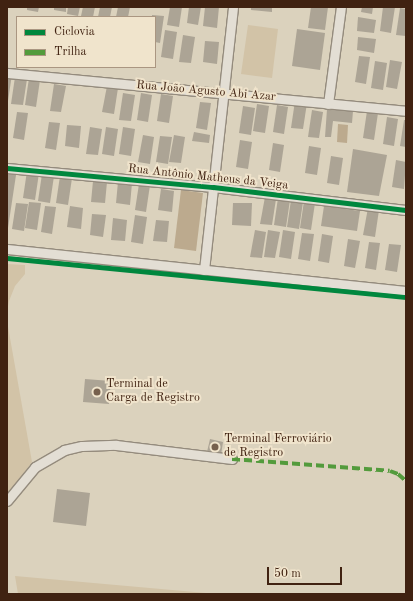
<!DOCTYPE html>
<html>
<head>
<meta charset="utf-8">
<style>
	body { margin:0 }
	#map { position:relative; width:413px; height:601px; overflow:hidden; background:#dbd2bd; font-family:"Old Standard TT",serif }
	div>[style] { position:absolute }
	.green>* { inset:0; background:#d2c3a7 }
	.water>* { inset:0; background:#bcaa8e }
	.building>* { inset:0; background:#aca495 }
	.roads { filter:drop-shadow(1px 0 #948b7d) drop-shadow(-1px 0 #948b7d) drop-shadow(0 1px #948b7d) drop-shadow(0 -1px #948b7d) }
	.minor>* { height:9px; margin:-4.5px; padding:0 4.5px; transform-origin:4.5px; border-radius:4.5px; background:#e3ded4 }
	.quiet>* { height:4px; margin-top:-2px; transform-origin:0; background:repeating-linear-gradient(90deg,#539b3c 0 8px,transparent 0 12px) }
	.cycleway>* { height:5px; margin:-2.5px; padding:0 2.5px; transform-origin:2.5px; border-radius:2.5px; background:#00873e }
	.dots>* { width:11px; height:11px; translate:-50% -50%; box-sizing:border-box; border:2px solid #f0e4cc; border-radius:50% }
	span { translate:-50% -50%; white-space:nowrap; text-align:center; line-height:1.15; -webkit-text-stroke:4px #f0e4cc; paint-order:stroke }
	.street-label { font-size:12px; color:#402211 }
	.poi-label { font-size:12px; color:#402211 }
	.left { translate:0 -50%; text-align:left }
	.frame { position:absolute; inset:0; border:8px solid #402211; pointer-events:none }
	.legend { position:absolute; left:16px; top:16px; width:140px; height:52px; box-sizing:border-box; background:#f0e4cc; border:1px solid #aa9681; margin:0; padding:5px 7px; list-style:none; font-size:12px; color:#402211 }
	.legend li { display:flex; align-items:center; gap:8px; height:20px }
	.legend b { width:20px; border:1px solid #aa9681 }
	.scale { position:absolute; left:267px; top:567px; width:75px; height:18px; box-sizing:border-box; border:2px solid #402211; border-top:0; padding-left:5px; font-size:12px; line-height:14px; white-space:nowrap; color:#402211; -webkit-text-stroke:3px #f0e4cc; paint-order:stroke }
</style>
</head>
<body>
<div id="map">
	<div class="green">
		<i style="clip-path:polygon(248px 25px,278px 29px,272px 78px,241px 74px)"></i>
		<i style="clip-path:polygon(7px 264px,25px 265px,25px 274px,15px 286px,9px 301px,7px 312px)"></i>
		<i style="clip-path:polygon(7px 321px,32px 462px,7px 496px)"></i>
		<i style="clip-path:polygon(15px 576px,217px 594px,18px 594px)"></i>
	</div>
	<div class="water">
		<i style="clip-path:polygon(338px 124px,348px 125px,347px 143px,337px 142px)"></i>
		<i style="clip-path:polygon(181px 190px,203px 193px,196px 251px,174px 248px)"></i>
	</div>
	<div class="building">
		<i style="clip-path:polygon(27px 7px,39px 7px,38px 12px,27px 10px)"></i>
		<i style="clip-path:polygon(54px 7px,66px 7px,66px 12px,54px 10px)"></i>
		<i style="clip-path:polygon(68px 7px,80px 7px,78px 16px,67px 14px)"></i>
		<i style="clip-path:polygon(83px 7px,95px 7px,93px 17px,81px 16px)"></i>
		<i style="clip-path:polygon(100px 7px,112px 7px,110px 17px,98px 17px)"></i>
		<i style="clip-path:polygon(118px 7px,130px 7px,128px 17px,116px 17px)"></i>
		<i style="clip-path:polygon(170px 7px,182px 7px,179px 27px,167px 25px)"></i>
		<i style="clip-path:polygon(189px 7px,201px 7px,198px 25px,187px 23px)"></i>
		<i style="clip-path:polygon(205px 7px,219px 7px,217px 28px,203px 26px)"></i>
		<i style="clip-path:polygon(251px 7px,272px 7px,272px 12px,251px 10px)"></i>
		<i style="clip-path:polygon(311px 7px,328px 7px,325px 30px,308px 28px)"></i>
		<i style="clip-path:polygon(362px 7px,373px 7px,372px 14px,361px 12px)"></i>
		<i style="clip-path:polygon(383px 7px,395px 7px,391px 33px,380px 31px)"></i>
		<i style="clip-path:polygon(400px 8px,406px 9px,406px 36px,396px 35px)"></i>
		<i style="clip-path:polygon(152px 15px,164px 16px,160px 43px,155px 42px,155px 17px,152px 17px)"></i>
		<i style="clip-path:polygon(358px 17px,376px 20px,374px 33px,357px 31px)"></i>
		<i style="clip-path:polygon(297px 29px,325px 33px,320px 70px,292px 66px)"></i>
		<i style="clip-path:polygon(165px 30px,177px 32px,173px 59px,161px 57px)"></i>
		<i style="clip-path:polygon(183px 35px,195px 37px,191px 63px,179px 62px)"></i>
		<i style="clip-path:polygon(358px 37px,376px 39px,374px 53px,357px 50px)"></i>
		<i style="clip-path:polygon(205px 41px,219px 42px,217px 64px,203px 62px)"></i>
		<i style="clip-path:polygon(359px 56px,370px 57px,366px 84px,355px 82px)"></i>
		<i style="clip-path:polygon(390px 60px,402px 62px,397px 89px,386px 87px)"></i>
		<i style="clip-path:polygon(375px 61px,387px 63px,383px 90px,371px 88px)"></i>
		<i style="clip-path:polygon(7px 74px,12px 74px,8px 101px,7px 101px)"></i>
		<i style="clip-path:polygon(15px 77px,27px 79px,23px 105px,11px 104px)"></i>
		<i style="clip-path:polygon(29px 78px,40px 80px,36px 107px,25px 105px)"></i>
		<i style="clip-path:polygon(54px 84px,66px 86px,61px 112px,50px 111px)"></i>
		<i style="clip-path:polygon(107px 86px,118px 88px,114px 114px,102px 112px)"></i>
		<i style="clip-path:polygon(123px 93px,135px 95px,131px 121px,119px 120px)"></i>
		<i style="clip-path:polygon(141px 93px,152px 95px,148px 122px,137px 120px)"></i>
		<i style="clip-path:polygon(161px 94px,173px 96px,169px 123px,157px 121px)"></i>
		<i style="clip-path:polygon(295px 101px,307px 103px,303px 129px,291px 128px)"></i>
		<i style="clip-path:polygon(200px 102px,211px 103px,207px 130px,196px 128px)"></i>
		<i style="clip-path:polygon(257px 104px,269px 106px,265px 133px,253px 131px)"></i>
		<i style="clip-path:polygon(277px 105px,288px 107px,284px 134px,273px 132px)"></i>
		<i style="clip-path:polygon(243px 106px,255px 108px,251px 135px,239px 133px)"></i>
		<i style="clip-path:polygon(327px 109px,353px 111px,352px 123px,333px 121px,331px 137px,325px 137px)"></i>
		<i style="clip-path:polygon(312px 110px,323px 112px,319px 138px,308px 137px)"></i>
		<i style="clip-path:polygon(367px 111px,378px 113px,374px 140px,363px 138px)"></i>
		<i style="clip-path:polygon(17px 112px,28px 113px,24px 140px,13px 138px)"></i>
		<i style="clip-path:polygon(387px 117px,398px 119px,394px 146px,383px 144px)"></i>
		<i style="clip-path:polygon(404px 120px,406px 120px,406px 147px,400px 146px)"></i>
		<i style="clip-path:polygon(49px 122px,60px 123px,56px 150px,45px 148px)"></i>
		<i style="clip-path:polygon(67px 125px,81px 126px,79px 148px,65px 146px)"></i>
		<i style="clip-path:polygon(90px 127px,102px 129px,98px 155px,86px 154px)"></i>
		<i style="clip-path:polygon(106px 127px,118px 129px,114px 156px,102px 154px)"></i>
		<i style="clip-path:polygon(123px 127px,135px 129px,131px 156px,119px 154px)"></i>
		<i style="clip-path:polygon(194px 132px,210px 135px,209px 143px,192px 141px)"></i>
		<i style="clip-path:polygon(143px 135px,154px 137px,150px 164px,138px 162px)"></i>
		<i style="clip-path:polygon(174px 135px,185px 137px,181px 163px,169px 162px)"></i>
		<i style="clip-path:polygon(160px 136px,172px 137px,168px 164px,156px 162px)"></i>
		<i style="clip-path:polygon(240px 140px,252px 142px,248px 169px,236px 167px)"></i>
		<i style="clip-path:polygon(273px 143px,284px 145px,280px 172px,269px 170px)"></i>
		<i style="clip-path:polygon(309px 146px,321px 148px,317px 175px,305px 173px)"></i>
		<i style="clip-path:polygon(353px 149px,387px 155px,379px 196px,347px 192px)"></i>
		<i style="clip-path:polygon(331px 156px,343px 158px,339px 185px,327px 183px)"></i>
		<i style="clip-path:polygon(396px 160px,406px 162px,404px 189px,392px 187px)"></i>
		<i style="clip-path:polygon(27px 171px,39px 173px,35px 200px,23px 198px)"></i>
		<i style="clip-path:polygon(7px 174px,16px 175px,8px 228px,7px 228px)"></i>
		<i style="clip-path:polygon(42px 174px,54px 176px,50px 203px,38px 201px)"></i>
		<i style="clip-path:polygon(60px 176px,72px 178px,68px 205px,56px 203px)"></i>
		<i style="clip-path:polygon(93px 181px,107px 182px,105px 203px,91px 202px)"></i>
		<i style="clip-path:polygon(118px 182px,132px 183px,130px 205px,116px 203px)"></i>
		<i style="clip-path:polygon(139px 184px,150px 185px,146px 212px,135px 210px)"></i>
		<i style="clip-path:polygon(161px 189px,174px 191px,172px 212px,158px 210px)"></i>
		<i style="clip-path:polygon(265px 197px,276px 199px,272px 225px,260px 224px)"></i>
		<i style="clip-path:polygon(278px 198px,290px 200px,286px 227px,274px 225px)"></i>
		<i style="clip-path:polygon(291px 200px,303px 202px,299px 229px,287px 227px)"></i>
		<i style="clip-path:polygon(304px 201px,315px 203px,311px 230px,300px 228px)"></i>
		<i style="clip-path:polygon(29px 202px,41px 203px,37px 230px,25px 228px)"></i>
		<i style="clip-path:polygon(16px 203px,28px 204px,24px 231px,12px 229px)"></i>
		<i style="clip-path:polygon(233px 203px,252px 203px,251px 226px,232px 225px)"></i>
		<i style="clip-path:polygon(45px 206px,56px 207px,52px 234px,41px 232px)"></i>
		<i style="clip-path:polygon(70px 206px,83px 208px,81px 229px,67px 227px)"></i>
		<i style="clip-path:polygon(324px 206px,360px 211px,357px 231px,321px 226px)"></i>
		<i style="clip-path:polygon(368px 208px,379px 210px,375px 237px,363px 235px)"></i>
		<i style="clip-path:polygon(92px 214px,106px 215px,103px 237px,90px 235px)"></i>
		<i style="clip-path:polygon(135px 215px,147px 217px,143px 244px,131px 242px)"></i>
		<i style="clip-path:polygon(113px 218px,127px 220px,125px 241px,111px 240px)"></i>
		<i style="clip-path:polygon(156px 220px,169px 221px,167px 242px,153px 241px)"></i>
		<i style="clip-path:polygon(255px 230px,266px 232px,262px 258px,250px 257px)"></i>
		<i style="clip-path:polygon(268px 230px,280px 232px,275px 258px,264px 257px)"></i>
		<i style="clip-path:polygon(283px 230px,295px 232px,291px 259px,279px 257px)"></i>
		<i style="clip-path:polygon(302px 233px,314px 234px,310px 261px,298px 259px)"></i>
		<i style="clip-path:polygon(322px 234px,333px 236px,329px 263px,318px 261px)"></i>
		<i style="clip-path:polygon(348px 239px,360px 241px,355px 268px,344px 266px)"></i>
		<i style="clip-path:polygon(369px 242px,380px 243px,376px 270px,365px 268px)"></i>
		<i style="clip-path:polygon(389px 244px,401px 245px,397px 272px,385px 270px)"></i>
		<i style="clip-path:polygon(85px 379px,111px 381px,109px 404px,83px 402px)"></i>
		<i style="clip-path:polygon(210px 439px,223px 442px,221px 455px,207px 452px)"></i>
		<i style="clip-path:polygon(57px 489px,90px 493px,86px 526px,53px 522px)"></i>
	</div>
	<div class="roads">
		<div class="minor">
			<i style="left:7px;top:73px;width:401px;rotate:5.4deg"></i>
			<i style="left:328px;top:104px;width:98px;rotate:-82.4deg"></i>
			<i style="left:7px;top:168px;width:207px;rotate:5.3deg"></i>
			<i style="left:213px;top:187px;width:194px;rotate:6.8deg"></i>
			<i style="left:7px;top:249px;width:401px;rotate:6deg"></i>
			<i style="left:204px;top:270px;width:265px;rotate:-83.7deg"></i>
			<i style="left:7px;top:501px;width:44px;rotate:-50.5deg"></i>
			<i style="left:35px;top:467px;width:34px;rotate:-30deg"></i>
			<i style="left:64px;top:450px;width:18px;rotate:-13deg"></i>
			<i style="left:82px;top:446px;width:34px;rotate:-2deg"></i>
			<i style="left:116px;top:445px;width:117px;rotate:6.9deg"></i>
		</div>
	</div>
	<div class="quiet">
		<i style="left:232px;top:459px;width:158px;rotate:4.3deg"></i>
		<i style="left:390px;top:471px;width:9px;rotate:21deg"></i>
		<i style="left:398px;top:474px;width:11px;rotate:41deg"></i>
	</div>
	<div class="cycleway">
		<i style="left:7px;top:168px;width:207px;rotate:5.3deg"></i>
		<i style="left:213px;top:187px;width:194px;rotate:6.8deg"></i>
		<i style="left:7px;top:258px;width:401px;rotate:5.6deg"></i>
	</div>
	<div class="dots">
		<i style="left:97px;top:392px;background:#76604d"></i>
		<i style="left:215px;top:447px;background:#76604d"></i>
	</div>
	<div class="street-label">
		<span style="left:206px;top:92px;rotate:5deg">Rua João Agusto Abi Azar</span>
		<span style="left:208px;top:178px;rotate:6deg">Rua Antônio Matheus da Veiga</span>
	</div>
	<div class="poi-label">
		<span class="left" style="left:106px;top:392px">Terminal de<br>Carga de Registro</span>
		<span class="left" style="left:224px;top:447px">Terminal Ferroviário<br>de Registro</span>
	</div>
	<div class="frame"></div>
	<ul class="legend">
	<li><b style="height:5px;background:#00873e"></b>Ciclovia</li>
	<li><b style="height:5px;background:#539b3c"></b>Trilha</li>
	</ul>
	<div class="scale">50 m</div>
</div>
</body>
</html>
